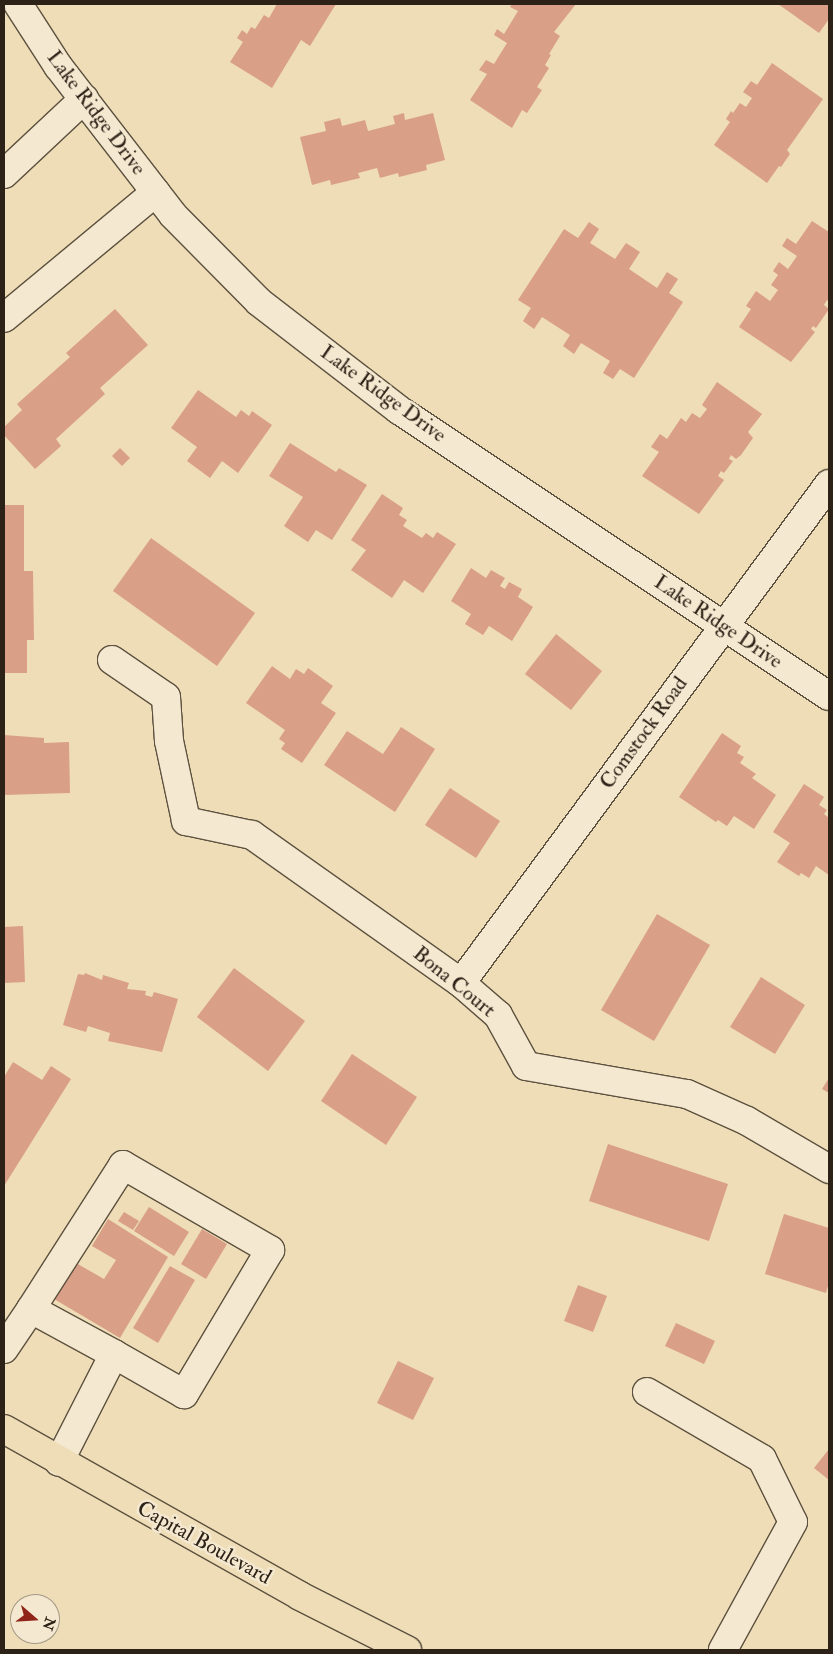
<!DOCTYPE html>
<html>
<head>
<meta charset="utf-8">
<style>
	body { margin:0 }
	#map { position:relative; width:833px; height:1654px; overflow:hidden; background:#eeddb7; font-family:"IM FELL Double Pica",serif }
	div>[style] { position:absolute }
	.building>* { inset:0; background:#da9f87 }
	.roads { filter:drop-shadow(1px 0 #5d513f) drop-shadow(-1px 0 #5d513f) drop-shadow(0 1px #5d513f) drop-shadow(0 -1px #5d513f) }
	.minor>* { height:28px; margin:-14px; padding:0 14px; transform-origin:14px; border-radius:14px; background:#f4e9d0 }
	.highway>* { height:28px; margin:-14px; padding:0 14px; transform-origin:14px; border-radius:14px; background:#eeddb7 }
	span { translate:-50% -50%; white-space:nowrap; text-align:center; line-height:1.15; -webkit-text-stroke:5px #f4e9d0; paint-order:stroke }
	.street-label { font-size:21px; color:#2d2217 }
	.frame { position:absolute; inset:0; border:5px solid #2d2217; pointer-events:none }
	.north { position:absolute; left:10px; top:1594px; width:50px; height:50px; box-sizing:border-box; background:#f4e9d0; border:1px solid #a49986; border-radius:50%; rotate:109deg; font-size:14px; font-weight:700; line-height:20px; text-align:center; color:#2d2217 }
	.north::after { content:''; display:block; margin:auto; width:18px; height:22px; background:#8f2418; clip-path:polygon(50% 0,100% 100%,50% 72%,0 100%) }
</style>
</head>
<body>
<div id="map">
	<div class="building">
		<i style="clip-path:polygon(277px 4px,336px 4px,310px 46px,301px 40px,272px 88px,230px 62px,243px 42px,237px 38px,242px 30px,247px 34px,251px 27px,255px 29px,264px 15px,269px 18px)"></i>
		<i style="clip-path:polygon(512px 4px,576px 4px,554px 32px,560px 36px,549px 54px,551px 55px,545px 65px,549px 68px,537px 87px,542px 90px,527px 113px,522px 110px,512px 128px,470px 100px,487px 74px,479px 70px,486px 60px,494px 64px,507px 43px,494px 35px,497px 29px,504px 34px,518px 11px,510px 7px)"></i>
		<i style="clip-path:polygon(778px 4px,829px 4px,829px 19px,819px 33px)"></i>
		<i style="clip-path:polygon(772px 63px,823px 99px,787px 150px,790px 154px,781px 167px,779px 166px,767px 183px,714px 145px,730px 122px,726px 119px,731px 111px,733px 113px,740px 103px,746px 107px,752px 98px,743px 92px,751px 81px,757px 85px)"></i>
		<i style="clip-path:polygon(404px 113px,405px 120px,433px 113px,445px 160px,426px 165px,427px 170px,399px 177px,398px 173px,380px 178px,377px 168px,358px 173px,360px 178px,331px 185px,330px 180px,312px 185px,300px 137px,326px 131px,324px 122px,340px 118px,342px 126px,365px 120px,368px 131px,395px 124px,393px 116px)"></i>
		<i style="clip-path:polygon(812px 221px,829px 232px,829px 302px,827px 300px,824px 305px,829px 309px,816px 328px,813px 326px,811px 329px,815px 332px,791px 362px,739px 327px,751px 309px,746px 306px,756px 291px,770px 301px,778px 290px,771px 285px,778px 275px,773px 271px,779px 262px,788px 269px,797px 256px,782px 246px,787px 238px,796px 244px)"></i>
		<i style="clip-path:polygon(589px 222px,599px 229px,590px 243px,615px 259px,626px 243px,640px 252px,629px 269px,657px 288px,667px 272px,678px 279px,669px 293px,683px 302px,634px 378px,620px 369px,613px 379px,603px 373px,610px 361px,581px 343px,574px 354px,563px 346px,570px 335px,542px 317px,534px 329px,523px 321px,531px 308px,518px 300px,564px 229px,578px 238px)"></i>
		<i style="clip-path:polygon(115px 309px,148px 345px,100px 388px,105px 394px,56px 439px,61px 446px,35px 469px,4px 435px,4px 427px,22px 410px,17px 404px,70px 357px,66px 353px)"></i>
		<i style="clip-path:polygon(717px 382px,762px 414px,748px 432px,753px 438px,741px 455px,736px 459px,731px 455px,729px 459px,733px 461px,724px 473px,721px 471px,718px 476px,724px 480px,699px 514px,642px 476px,659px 452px,651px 447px,660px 434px,667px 439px,681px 418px,686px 422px,692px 413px,700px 418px,707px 409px,702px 405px)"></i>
		<i style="clip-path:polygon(198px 390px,236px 417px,241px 410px,249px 416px,252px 411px,272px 425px,238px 473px,222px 461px,210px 478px,187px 461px,197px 447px,171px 428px)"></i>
		<i style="clip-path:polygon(290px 443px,336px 472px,339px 468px,367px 485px,332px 540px,316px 530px,308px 542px,284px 526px,303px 497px,269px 476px)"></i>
		<i style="clip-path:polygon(120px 448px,130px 458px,122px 466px,112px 456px)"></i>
		<i style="clip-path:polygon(382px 494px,403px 508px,399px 515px,407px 520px,403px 526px,422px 538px,426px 533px,433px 538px,437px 532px,456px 544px,423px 593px,404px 580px,392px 598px,351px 570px,366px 550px,351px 540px)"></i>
		<i style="clip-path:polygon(4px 505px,24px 505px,24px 571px,33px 571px,34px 640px,27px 640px,27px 673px,4px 673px)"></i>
		<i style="clip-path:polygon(151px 538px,255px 613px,217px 666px,113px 591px)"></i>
		<i style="clip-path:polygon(471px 568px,486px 578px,491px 570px,505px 578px,500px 586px,505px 589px,509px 582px,522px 589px,518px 597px,533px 607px,512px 641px,489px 626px,483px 635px,465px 624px,471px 614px,451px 601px)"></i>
		<i style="clip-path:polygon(556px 634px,602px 671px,571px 710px,525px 674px)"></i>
		<i style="clip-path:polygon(272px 666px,290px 679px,296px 669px,304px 674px,308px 668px,333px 686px,321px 703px,336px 713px,302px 763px,281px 749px,285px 743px,279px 739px,285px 730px,246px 703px)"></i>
		<i style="clip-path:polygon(401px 727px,435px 749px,395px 812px,324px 765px,347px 731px,383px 754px)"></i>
		<i style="clip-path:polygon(722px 733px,741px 746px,737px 753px,744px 757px,740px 763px,756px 774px,752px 778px,776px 795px,754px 829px,734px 816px,727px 826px,718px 820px,716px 822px,679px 797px)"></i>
		<i style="clip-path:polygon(4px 735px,44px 738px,44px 743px,69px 742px,70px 793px,4px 795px)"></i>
		<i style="clip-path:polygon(804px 784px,824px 797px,819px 805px,827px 810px,824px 814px,829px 818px,829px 875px,816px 866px,809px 878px,801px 873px,799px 876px,777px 862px,790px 843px,773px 832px)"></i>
		<i style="clip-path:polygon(450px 788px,500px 821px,476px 858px,425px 825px)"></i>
		<i style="clip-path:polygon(657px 914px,710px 945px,654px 1041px,601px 1010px)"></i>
		<i style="clip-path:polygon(23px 926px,25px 982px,4px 983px,4px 927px)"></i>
		<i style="clip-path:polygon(234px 968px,305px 1021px,268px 1071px,197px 1017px)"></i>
		<i style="clip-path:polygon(85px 973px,102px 980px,103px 975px,129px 983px,127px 989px,146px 991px,145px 995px,152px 997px,154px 992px,178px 999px,162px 1052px,108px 1041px,110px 1033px,88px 1026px,86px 1032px,63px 1025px,78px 974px,84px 975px)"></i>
		<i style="clip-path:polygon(761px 977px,805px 1005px,775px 1054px,730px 1027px)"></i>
		<i style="clip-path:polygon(352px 1054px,417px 1097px,386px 1145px,321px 1101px)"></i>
		<i style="clip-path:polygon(13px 1062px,42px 1080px,51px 1066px,71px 1079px,4px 1186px,4px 1077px)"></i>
		<i style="clip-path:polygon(829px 1078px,829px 1093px,822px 1089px)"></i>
		<i style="clip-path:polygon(608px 1144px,728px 1184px,709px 1241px,589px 1201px)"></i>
		<i style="clip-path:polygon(149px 1207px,189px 1232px,174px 1256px,134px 1231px)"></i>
		<i style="clip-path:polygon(124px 1212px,139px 1221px,133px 1230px,118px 1221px)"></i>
		<i style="clip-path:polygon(784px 1214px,829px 1228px,829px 1282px,826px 1293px,765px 1274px)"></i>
		<i style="clip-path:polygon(108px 1219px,168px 1257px,120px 1338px,54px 1299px,76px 1263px,104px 1279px,116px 1260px,92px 1246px)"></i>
		<i style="clip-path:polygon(202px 1229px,227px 1244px,206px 1279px,181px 1264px)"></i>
		<i style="clip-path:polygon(170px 1266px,195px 1280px,158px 1343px,133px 1328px)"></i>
		<i style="clip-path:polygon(578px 1285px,607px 1296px,593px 1332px,564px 1321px)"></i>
		<i style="clip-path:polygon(676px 1323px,715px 1341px,704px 1364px,665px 1346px)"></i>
		<i style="clip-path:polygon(398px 1361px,434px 1378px,413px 1420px,377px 1403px)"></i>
		<i style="clip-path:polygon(829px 1449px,829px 1480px,814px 1468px)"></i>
	</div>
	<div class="roads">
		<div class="minor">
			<i style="left:18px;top:4px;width:74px;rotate:57.2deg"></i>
			<i style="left:58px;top:66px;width:188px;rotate:52.3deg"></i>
			<i style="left:173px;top:215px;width:122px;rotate:45.3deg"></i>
			<i style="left:259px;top:302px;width:177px;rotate:37.6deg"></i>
			<i style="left:399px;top:410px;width:516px;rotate:33.63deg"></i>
			<i style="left:4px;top:174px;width:110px;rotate:-43.2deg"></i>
			<i style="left:4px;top:318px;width:197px;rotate:-39.7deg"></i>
			<i style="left:112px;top:660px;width:65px;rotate:34.4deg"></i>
			<i style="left:166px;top:697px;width:44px;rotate:86.1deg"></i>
			<i style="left:169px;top:741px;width:82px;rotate:78deg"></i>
			<i style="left:186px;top:821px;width:67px;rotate:12deg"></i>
			<i style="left:252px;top:835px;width:256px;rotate:35.3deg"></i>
			<i style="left:461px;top:983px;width:49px;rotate:40.9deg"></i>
			<i style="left:498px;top:1015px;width:58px;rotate:61.2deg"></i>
			<i style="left:526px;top:1066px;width:163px;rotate:9.9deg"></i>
			<i style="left:687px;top:1094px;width:66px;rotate:24.2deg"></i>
			<i style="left:747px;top:1121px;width:95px;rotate:30.3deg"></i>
			<i style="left:461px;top:983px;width:620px;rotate:-53.59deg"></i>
			<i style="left:31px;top:1309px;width:171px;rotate:-57.4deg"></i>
			<i style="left:123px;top:1165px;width:170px;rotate:30deg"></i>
			<i style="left:270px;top:1250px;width:168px;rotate:120.8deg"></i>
			<i style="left:184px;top:1394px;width:81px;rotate:-150.3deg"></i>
			<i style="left:4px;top:1349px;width:48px;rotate:-56deg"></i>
			<i style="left:31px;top:1309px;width:94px;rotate:28.5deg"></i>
			<i style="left:114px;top:1354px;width:121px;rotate:117deg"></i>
			<i style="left:647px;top:1392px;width:133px;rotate:30.2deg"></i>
			<i style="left:762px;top:1459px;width:70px;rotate:63.8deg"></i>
			<i style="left:793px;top:1522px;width:146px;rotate:118.7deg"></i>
		</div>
		<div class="highway">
			<i style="left:4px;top:1429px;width:340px;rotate:29.4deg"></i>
			<i style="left:300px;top:1596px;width:120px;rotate:26.8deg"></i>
		</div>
	</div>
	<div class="street-label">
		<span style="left:96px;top:113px;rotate:53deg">Lake Ridge Drive</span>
		<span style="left:383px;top:394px;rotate:36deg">Lake Ridge Drive</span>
		<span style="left:718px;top:622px;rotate:34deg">Lake Ridge Drive</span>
		<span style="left:644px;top:733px;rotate:-54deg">Comstock Road</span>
		<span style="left:454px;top:982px;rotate:39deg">Bona Court</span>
		<span style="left:204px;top:1543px;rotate:29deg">Capital Boulevard</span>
	</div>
	<div class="frame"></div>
	<div class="north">N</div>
</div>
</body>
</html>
